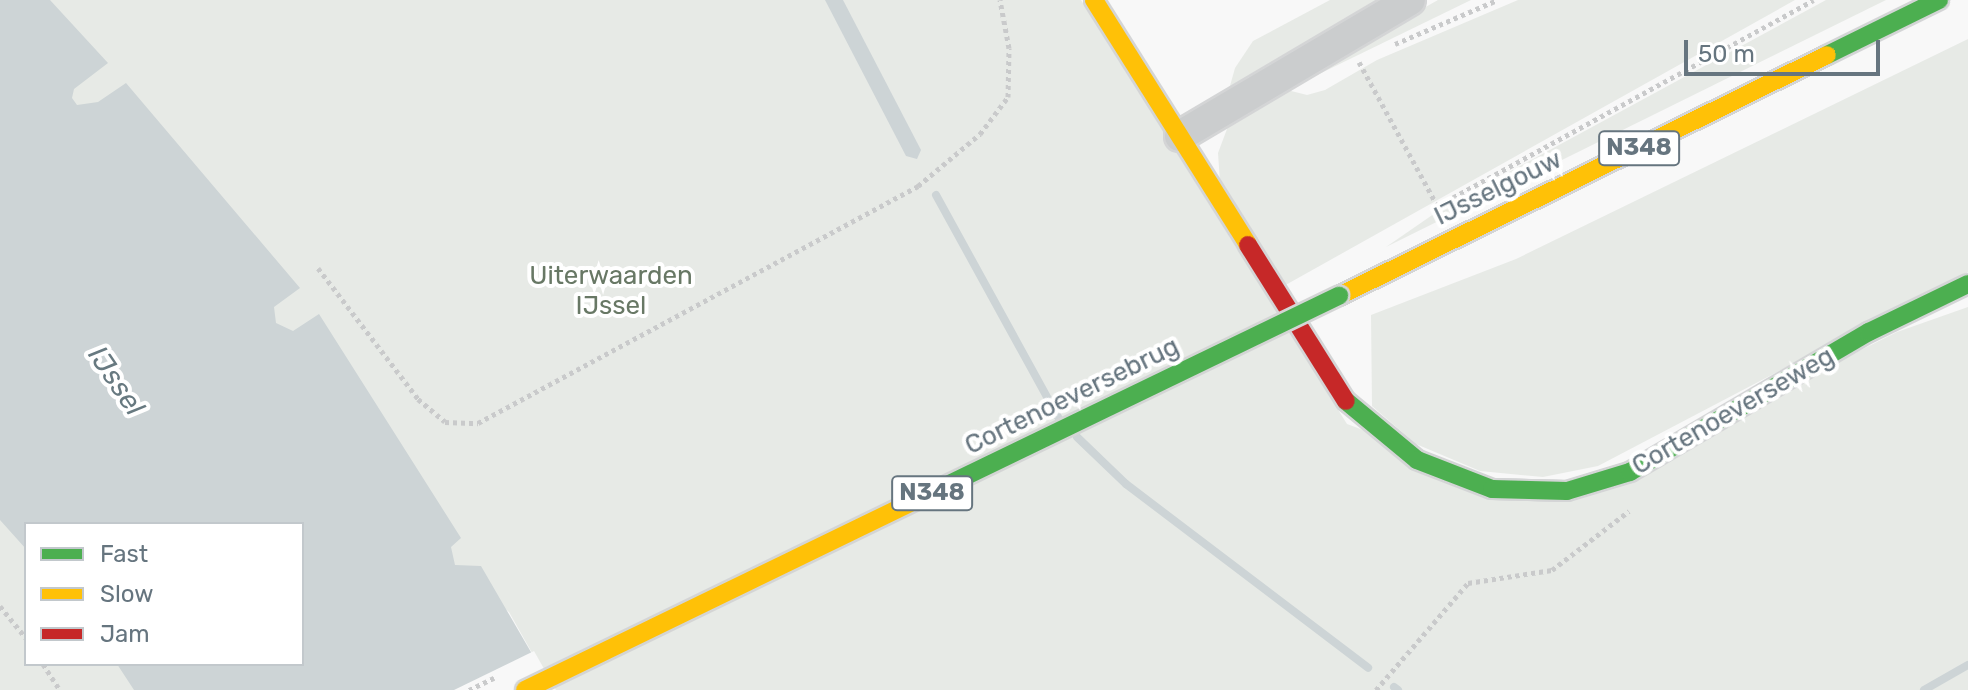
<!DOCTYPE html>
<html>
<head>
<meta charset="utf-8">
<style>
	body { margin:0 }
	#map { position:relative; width:1968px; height:690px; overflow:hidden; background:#f8f8f8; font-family:Rubik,sans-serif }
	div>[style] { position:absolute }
	.green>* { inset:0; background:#e7eae6 }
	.water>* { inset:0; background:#cdd4d6 }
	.pier>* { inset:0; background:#f8f8f8 }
	.stream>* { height:8px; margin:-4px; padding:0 4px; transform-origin:4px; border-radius:4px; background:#cdd4d6 }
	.path>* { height:5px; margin-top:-2.5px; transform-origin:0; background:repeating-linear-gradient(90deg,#c9cacb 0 4px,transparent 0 8px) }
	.roads { filter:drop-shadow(2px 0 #d4d5d6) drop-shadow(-2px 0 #d4d5d6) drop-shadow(0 2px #d4d5d6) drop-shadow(0 -2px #d4d5d6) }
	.street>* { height:30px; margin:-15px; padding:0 15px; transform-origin:15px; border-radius:15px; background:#cbcdce }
	.fast>* { height:18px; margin:-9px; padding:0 9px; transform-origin:9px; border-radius:9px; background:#4caf50 }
	.slow>* { height:18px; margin:-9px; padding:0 9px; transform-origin:9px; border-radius:9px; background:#ffc107 }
	.jam>* { height:18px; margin:-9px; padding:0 9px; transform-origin:9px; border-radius:9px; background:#c62828 }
	.path-bridge>* { height:5px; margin-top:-2.5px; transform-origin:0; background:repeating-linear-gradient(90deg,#c9cacb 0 4px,transparent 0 8px) }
	.bridges { filter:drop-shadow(2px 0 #d4d5d5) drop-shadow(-2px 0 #d4d5d5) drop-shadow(0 2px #d4d5d5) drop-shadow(0 -2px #d4d5d5) }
	.fast-bridge>* { height:18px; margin:-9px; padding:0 9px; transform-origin:9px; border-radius:9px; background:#4caf50 }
	.slow-bridge>* { height:18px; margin:-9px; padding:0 9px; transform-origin:9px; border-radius:9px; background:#ffc107 }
	span { translate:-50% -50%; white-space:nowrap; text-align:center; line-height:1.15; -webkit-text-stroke:8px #fff; paint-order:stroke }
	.shield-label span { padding:2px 6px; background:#fff; border:2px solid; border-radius:6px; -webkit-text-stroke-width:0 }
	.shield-label { font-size:24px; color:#66757f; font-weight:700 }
	.street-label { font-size:26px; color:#66757f }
	.park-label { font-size:26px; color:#687865 }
	.water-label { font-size:28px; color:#677980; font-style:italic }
	.legend { position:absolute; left:24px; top:522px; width:280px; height:144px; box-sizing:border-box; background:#fff; border:2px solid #c2c8cc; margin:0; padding:10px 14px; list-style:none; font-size:24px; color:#66757f }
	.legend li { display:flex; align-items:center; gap:16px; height:40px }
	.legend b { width:40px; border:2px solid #c2c8cc }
	.scale { position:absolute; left:1684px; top:40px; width:196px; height:36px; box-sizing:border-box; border:4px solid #66757f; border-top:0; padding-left:10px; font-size:24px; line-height:28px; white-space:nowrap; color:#66757f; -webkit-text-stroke:6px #fff; paint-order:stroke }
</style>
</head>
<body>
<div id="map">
	<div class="green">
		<i style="clip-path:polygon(0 0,1081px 0,1347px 424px,1557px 502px,1897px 332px,1968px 307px,1968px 690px,553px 690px,509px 612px,451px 562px,70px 104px)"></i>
		<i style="clip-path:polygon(1330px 0,1389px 0,1228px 93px,1235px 68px,1253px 41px)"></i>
		<i style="clip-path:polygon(1438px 0,1471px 0,1313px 77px,1308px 73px)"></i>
		<i style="clip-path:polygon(1518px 0,1795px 0,1282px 287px,1220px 182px,1218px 153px,1230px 121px,1283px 89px,1307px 95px,1325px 90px,1377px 60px)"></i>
		<i style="clip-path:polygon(1826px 0,1886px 0,1386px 247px,1441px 209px)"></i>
		<i style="clip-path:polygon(1968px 39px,1968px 272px,1598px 466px,1543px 477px,1480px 471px,1416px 444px,1372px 406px,1371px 315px,1516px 259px)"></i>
		<i style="clip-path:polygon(0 505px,26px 535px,26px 664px,123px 664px,140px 690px,0 690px)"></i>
	</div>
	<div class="water">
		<i style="clip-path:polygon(0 0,50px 0,108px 63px,74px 89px,72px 98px,77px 105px,98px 102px,126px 83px,300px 288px,274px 307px,276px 323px,293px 331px,319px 314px,461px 538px,451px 547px,455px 565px,481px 566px,553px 690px,134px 690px,117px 664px,302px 664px,302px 524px,26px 524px,26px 549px,0 520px)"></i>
		<i style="clip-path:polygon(825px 0,843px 0,921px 150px,917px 159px,906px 156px)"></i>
	</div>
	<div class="pier">
		<i style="clip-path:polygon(534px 651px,556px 690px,454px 690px)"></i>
	</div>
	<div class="stream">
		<i style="left:936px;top:195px;width:256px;rotate:61.2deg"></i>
		<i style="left:1077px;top:437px;width:68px;rotate:43.8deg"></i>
		<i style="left:1126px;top:484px;width:304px;rotate:37.2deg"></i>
		<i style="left:1394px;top:687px;width:5px;rotate:37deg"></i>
		<i style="left:1924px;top:690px;width:51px;rotate:-29.6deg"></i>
	</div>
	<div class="path">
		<i style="left:1395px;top:44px;width:111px;rotate:-23.3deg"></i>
		<i style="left:1359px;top:62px;width:163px;rotate:61.4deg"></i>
		<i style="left:1432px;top:209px;width:435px;rotate:-28.7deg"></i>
		<i style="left:318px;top:268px;width:165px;rotate:52.6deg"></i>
		<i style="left:418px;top:399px;width:35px;rotate:40deg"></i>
		<i style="left:445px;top:422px;width:33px;rotate:2deg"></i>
		<i style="left:478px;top:423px;width:500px;rotate:-28.3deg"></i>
		<i style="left:918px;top:186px;width:81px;rotate:-40deg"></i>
		<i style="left:980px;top:134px;width:46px;rotate:-52.9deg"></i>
		<i style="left:1008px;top:97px;width:49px;rotate:-88.8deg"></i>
		<i style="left:1009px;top:48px;width:49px;rotate:-100.6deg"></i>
		<i style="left:0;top:606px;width:41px;rotate:50.9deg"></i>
		<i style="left:43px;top:664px;width:31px;rotate:57deg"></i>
		<i style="left:1376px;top:690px;width:141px;rotate:-49.3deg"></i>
		<i style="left:1468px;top:583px;width:85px;rotate:-8.8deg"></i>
		<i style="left:1552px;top:570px;width:97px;rotate:-37.5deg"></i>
	</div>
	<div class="roads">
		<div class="street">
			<i style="left:1180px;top:136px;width:267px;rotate:-30.6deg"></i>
		</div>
		<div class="fast">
			<i style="left:1827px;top:55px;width:125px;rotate:-26.2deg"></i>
			<i style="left:1346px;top:401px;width:92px;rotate:39.7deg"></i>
			<i style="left:1417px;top:460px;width:80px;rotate:21.1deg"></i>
			<i style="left:1492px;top:489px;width:75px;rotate:1.5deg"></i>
			<i style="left:1567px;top:491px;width:66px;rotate:-16.8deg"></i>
			<i style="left:1630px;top:472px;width:277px;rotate:-30.4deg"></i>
			<i style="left:1869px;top:332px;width:110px;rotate:-25.9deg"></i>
		</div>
		<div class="slow">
			<i style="left:1094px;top:0;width:289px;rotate:57.8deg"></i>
			<i style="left:1339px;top:296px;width:544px;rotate:-26.28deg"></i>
		</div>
		<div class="jam">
			<i style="left:1248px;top:245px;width:184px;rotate:57.9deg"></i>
		</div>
	</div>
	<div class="path-bridge">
		<i style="left:469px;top:690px;width:28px;rotate:-26deg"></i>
	</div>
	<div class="bridges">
		<div class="fast-bridge">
			<i style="left:935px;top:491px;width:449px;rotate:-25.8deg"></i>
		</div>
		<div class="slow-bridge">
			<i style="left:525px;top:690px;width:456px;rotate:-25.9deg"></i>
		</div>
	</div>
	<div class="shield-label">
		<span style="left:1639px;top:148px">N348</span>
		<span style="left:932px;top:493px">N348</span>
	</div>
	<div class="street-label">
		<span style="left:1498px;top:188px;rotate:-26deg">IJsselgouw</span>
		<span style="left:1072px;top:396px;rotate:-26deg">Cortenoeversebrug</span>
		<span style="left:1733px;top:411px;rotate:-30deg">Cortenoeverseweg</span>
	</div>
	<div class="park-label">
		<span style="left:611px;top:291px">Uiterwaarden<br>IJssel</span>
	</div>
	<div class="water-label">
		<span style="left:116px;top:381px;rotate:56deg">IJssel</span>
	</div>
	<ul class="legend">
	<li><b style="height:10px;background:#4caf50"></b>Fast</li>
	<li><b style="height:10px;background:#ffc107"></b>Slow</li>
	<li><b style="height:10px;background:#c62828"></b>Jam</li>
	</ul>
	<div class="scale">50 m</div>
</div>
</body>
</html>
